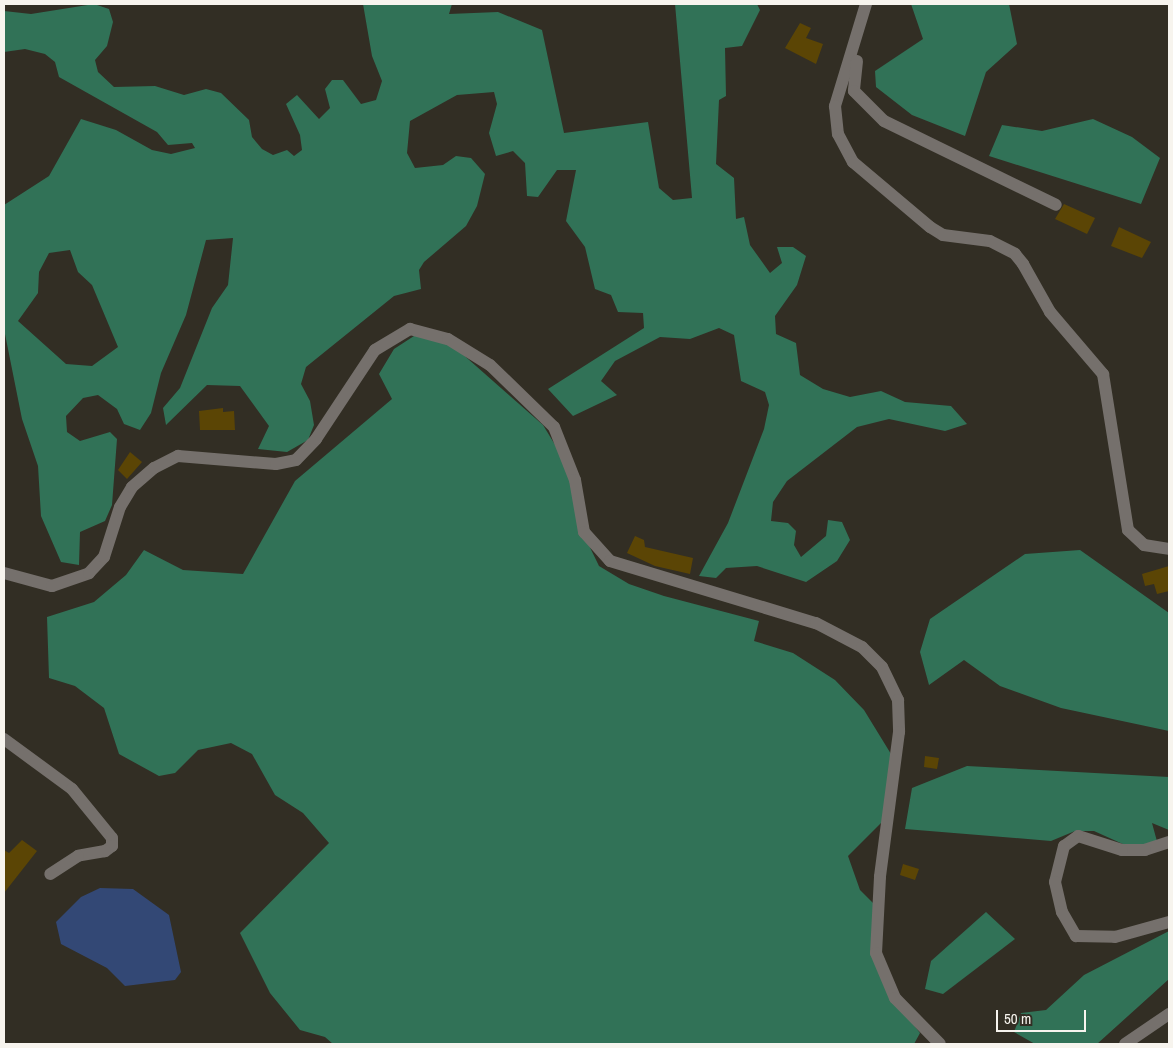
<!DOCTYPE html>
<html>
<head>
<meta charset="utf-8">
<style>
	body { margin:0 }
	#map { position:relative; width:1173px; height:1048px; overflow:hidden; background:#322e24; font-family:"Archivo Narrow",sans-serif }
	div>[style] { position:absolute }
	.forest>* { inset:0; background:#317257 }
	.water>* { inset:0; background:#334875 }
	.building>* { inset:0; background:#5b4505 }
	.minor>* { height:12px; margin:-6px; padding:0 6px; transform-origin:6px; border-radius:6px; background:#75706c }
	span { translate:-50% -50%; white-space:nowrap; text-align:center; line-height:1.15; -webkit-text-stroke:4px #322e24; paint-order:stroke }
	.frame { position:absolute; inset:0; border:5px solid #f7f4ee; pointer-events:none }
	.scale { position:absolute; left:996px; top:1010px; width:90px; height:22px; box-sizing:border-box; border:2px solid #f7f4ee; border-top:0; padding-left:6px; font-size:15px; line-height:18px; white-space:nowrap; color:#f7f4ee; -webkit-text-stroke:4px #322e24; paint-order:stroke }
</style>
</head>
<body>
<div id="map">
	<div class="forest">
		<i style="clip-path:polygon(evenodd,94px 4px,109px 9px,113px 22px,107px 46px,95px 60px,98px 72px,114px 87px,155px 86px,184px 95px,206px 89px,221px 93px,249px 120px,252px 137px,262px 149px,273px 155px,287px 150px,294px 156px,302px 150px,300px 135px,286px 104px,297px 95px,319px 119px,330px 108px,325px 89px,332px 80px,343px 80px,361px 104px,376px 100px,382px 81px,372px 56px,363px 4px,452px 4px,449px 14px,498px 12px,542px 30px,564px 133px,648px 122px,659px 188px,673px 200px,692px 198px,675px 4px,757px 4px,760px 10px,742px 46px,725px 48px,726px 96px,719px 100px,716px 164px,734px 178px,736px 219px,744px 217px,750px 245px,770px 273px,782px 263px,777px 247px,793px 247px,806px 256px,797px 285px,775px 316px,776px 334px,796px 343px,800px 375px,823px 389px,850px 397px,881px 391px,905px 402px,951px 406px,967px 424px,945px 431px,889px 419px,857px 427px,787px 481px,773px 502px,771px 521px,788px 523px,796px 531px,794px 545px,801px 557px,826px 536px,828px 520px,842px 522px,850px 540px,837px 561px,806px 582px,757px 566px,726px 568px,716px 578px,699px 576px,728px 523px,764px 429px,769px 405px,765px 392px,741px 381px,734px 335px,719px 328px,690px 339px,660px 337px,615px 361px,601px 381px,617px 395px,573px 416px,548px 389px,644px 328px,643px 313px,618px 312px,611px 295px,595px 289px,585px 247px,566px 221px,576px 170px,557px 170px,538px 197px,527px 196px,525px 163px,513px 151px,496px 156px,489px 133px,497px 104px,494px 92px,457px 95px,410px 121px,407px 153px,415px 168px,443px 165px,456px 156px,471px 158px,485px 174px,477px 206px,466px 226px,424px 262px,419px 270px,421px 289px,394px 296px,306px 367px,301px 384px,310px 401px,314px 425px,308px 440px,287px 452px,258px 449px,269px 426px,240px 386px,207px 385px,166px 425px,163px 408px,180px 388px,212px 308px,228px 285px,233px 238px,206px 240px,186px 315px,161px 373px,151px 413px,140px 430px,124px 424px,117px 409px,98px 395px,83px 398px,66px 416px,67px 432px,80px 441px,110px 432px,117px 439px,112px 505px,105px 521px,80px 532px,79px 565px,61px 562px,41px 516px,38px 466px,22px 419px,4px 329px,4px 205px,49px 176px,81px 119px,116px 130px,152px 150px,171px 154px,195px 148px,192px 143px,168px 145px,157px 132px,59px 77px,55px 62px,45px 54px,25px 49px,4px 52px,4px 11px,31px 14px,94px 4px,70px 250px,78px 272px,92px 285px,118px 347px,92px 366px,66px 364px,18px 321px,38px 293px,39px 272px,49px 253px,70px 250px)"></i>
		<i style="clip-path:polygon(911px 4px,1009px 4px,1017px 44px,986px 72px,965px 136px,912px 115px,876px 87px,875px 71px,923px 39px)"></i>
		<i style="clip-path:polygon(1093px 119px,1132px 137px,1160px 158px,1141px 204px,989px 156px,1002px 125px,1042px 131px)"></i>
		<i style="clip-path:polygon(414px 336px,442px 336px,543px 425px,574px 476px,582px 531px,599px 566px,629px 584px,664px 596px,759px 621px,754px 641px,793px 653px,835px 680px,864px 710px,891px 754px,886px 818px,848px 856px,860px 890px,880px 910px,879px 955px,891px 996px,920px 1033px,914px 1044px,333px 1044px,325px 1037px,300px 1030px,270px 993px,240px 933px,329px 843px,303px 813px,275px 795px,252px 754px,231px 743px,198px 750px,175px 773px,159px 776px,119px 754px,104px 708px,75px 686px,49px 678px,47px 617px,94px 602px,126px 575px,144px 550px,183px 570px,243px 574px,295px 481px,392px 399px,379px 374px,394px 349px)"></i>
		<i style="clip-path:polygon(1080px 550px,1169px 613px,1169px 731px,1061px 708px,1000px 686px,964px 660px,929px 685px,920px 652px,930px 619px,1025px 554px)"></i>
		<i style="clip-path:polygon(967px 766px,1169px 777px,1169px 830px,1152px 823px,1158px 845px,1125px 845px,1094px 831px,1075px 831px,1051px 841px,905px 829px,912px 788px)"></i>
		<i style="clip-path:polygon(986px 912px,1015px 939px,943px 994px,925px 989px,931px 961px)"></i>
		<i style="clip-path:polygon(1169px 931px,1169px 979px,1097px 1044px,1035px 1044px,1014px 1032px,1021px 1013px,1046px 1010px,1084px 975px)"></i>
	</div>
	<div class="water">
		<i style="clip-path:polygon(133px 889px,169px 915px,181px 972px,175px 980px,125px 986px,107px 968px,61px 944px,56px 922px,81px 897px,100px 888px)"></i>
	</div>
	<div class="building">
		<i style="clip-path:polygon(800px 23px,811px 28px,806px 38px,823px 44px,816px 64px,785px 48px)"></i>
		<i style="clip-path:polygon(1064px 204px,1095px 218px,1087px 234px,1055px 219px)"></i>
		<i style="clip-path:polygon(1119px 227px,1151px 242px,1142px 258px,1111px 246px)"></i>
		<i style="clip-path:polygon(223px 408px,223px 412px,234px 411px,235px 430px,200px 430px,199px 411px)"></i>
		<i style="clip-path:polygon(130px 452px,142px 462px,127px 479px,118px 470px)"></i>
		<i style="clip-path:polygon(635px 536px,644px 540px,645px 547px,693px 558px,690px 574px,655px 566px,627px 553px)"></i>
		<i style="clip-path:polygon(1169px 566px,1169px 591px,1157px 594px,1154px 584px,1145px 586px,1142px 574px)"></i>
		<i style="clip-path:polygon(925px 756px,939px 758px,937px 769px,924px 767px)"></i>
		<i style="clip-path:polygon(22px 840px,37px 851px,4px 893px,4px 850px,9px 853px)"></i>
		<i style="clip-path:polygon(903px 864px,919px 869px,915px 880px,900px 875px)"></i>
	</div>
	<div class="minor">
		<i style="left:866px;top:4px;width:107px;rotate:106.9deg"></i>
		<i style="left:835px;top:106px;width:28px;rotate:84deg"></i>
		<i style="left:838px;top:134px;width:32px;rotate:62deg"></i>
		<i style="left:853px;top:162px;width:101px;rotate:40.2deg"></i>
		<i style="left:930px;top:227px;width:15px;rotate:32deg"></i>
		<i style="left:943px;top:235px;width:47px;rotate:7.3deg"></i>
		<i style="left:990px;top:241px;width:28px;rotate:27deg"></i>
		<i style="left:1015px;top:254px;width:13px;rotate:51deg"></i>
		<i style="left:1023px;top:264px;width:55px;rotate:60.6deg"></i>
		<i style="left:1050px;top:312px;width:82px;rotate:49.5deg"></i>
		<i style="left:1103px;top:374px;width:158px;rotate:80.9deg"></i>
		<i style="left:1128px;top:530px;width:22px;rotate:43deg"></i>
		<i style="left:1144px;top:545px;width:25px;rotate:9deg"></i>
		<i style="left:857px;top:61px;width:30px;rotate:96deg"></i>
		<i style="left:854px;top:91px;width:42px;rotate:45deg"></i>
		<i style="left:884px;top:121px;width:191px;rotate:26deg"></i>
		<i style="left:4px;top:573px;width:50px;rotate:15.2deg"></i>
		<i style="left:52px;top:586px;width:39px;rotate:-19deg"></i>
		<i style="left:89px;top:573px;width:22px;rotate:-47deg"></i>
		<i style="left:104px;top:557px;width:52px;rotate:-72.3deg"></i>
		<i style="left:120px;top:507px;width:23px;rotate:-59deg"></i>
		<i style="left:132px;top:487px;width:29px;rotate:-41deg"></i>
		<i style="left:154px;top:468px;width:27px;rotate:-27deg"></i>
		<i style="left:178px;top:456px;width:98px;rotate:4.7deg"></i>
		<i style="left:276px;top:464px;width:20px;rotate:-11deg"></i>
		<i style="left:296px;top:460px;width:29px;rotate:-46deg"></i>
		<i style="left:316px;top:439px;width:107px;rotate:-56.5deg"></i>
		<i style="left:375px;top:350px;width:41px;rotate:-31deg"></i>
		<i style="left:410px;top:329px;width:39px;rotate:15deg"></i>
		<i style="left:448px;top:339px;width:49px;rotate:31.8deg"></i>
		<i style="left:490px;top:365px;width:89px;rotate:44.1deg"></i>
		<i style="left:554px;top:427px;width:57px;rotate:68.4deg"></i>
		<i style="left:575px;top:480px;width:53px;rotate:80.2deg"></i>
		<i style="left:584px;top:532px;width:39px;rotate:48deg"></i>
		<i style="left:610px;top:561px;width:215px;rotate:16.8deg"></i>
		<i style="left:816px;top:623px;width:52px;rotate:27.6deg"></i>
		<i style="left:862px;top:647px;width:28px;rotate:45deg"></i>
		<i style="left:882px;top:667px;width:37px;rotate:64deg"></i>
		<i style="left:898px;top:700px;width:32px;rotate:88deg"></i>
		<i style="left:899px;top:732px;width:146px;rotate:97.5deg"></i>
		<i style="left:880px;top:877px;width:76px;rotate:93deg"></i>
		<i style="left:876px;top:953px;width:49px;rotate:67.1deg"></i>
		<i style="left:895px;top:998px;width:64px;rotate:45.6deg"></i>
		<i style="left:4px;top:739px;width:84px;rotate:36.3deg"></i>
		<i style="left:72px;top:789px;width:63px;rotate:50.8deg"></i>
		<i style="left:112px;top:838px;width:8px;rotate:90deg"></i>
		<i style="left:112px;top:846px;width:9px;rotate:144deg"></i>
		<i style="left:105px;top:851px;width:27px;rotate:170deg"></i>
		<i style="left:78px;top:856px;width:33px;rotate:147deg"></i>
		<i style="left:1169px;top:842px;width:25px;rotate:162deg"></i>
		<i style="left:1145px;top:850px;width:23px;rotate:180deg"></i>
		<i style="left:1122px;top:850px;width:46px;rotate:-162.3deg"></i>
		<i style="left:1078px;top:836px;width:17px;rotate:144deg"></i>
		<i style="left:1064px;top:846px;width:37px;rotate:104deg"></i>
		<i style="left:1055px;top:882px;width:31px;rotate:77deg"></i>
		<i style="left:1062px;top:912px;width:28px;rotate:60deg"></i>
		<i style="left:1076px;top:936px;width:39px;rotate:1deg"></i>
		<i style="left:1115px;top:937px;width:56px;rotate:-15.5deg"></i>
		<i style="left:1125px;top:1044px;width:53px;rotate:-34.3deg"></i>
	</div>
	<div class="frame"></div>
	<div class="scale">50 m</div>
</div>
</body>
</html>
